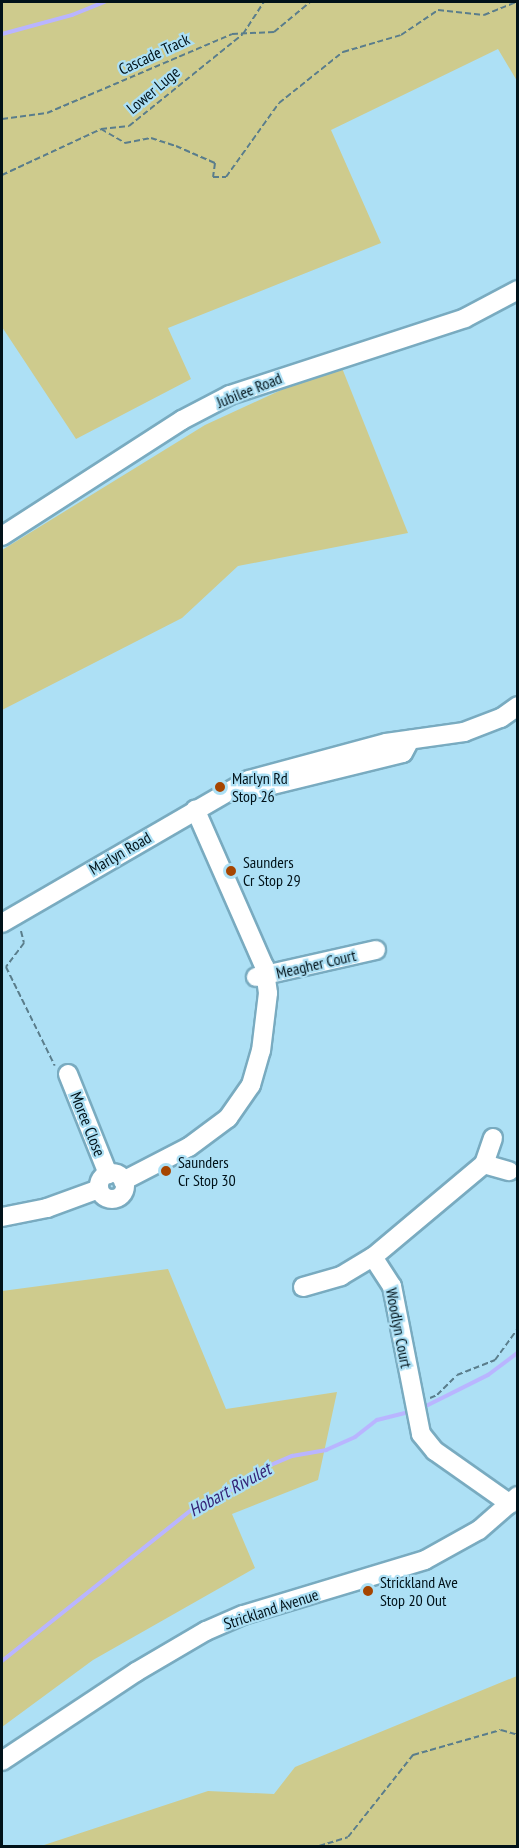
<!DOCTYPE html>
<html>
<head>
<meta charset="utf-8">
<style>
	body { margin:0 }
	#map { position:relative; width:519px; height:1848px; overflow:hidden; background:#ade0f5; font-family:"PT Sans Narrow",sans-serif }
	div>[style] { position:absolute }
	.green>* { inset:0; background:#cecb8d }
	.stream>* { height:4px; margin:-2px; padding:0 2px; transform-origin:2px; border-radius:2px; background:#b9b5ff }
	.path>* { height:2px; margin-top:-1px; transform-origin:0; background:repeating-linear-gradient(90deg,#5a7d8b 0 6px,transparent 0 9px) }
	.roads { filter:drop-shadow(2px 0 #79abc0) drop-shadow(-2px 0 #79abc0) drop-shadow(0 2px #79abc0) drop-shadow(0 -2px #79abc0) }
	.minor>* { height:18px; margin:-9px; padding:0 9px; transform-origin:9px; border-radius:9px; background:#fff }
	.minor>.ring { margin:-9px; padding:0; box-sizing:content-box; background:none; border:18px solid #fff; border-radius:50% }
	.dots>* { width:16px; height:16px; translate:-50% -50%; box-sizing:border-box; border:3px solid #ade0f5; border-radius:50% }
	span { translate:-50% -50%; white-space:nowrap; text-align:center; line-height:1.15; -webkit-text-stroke:4.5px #ade0f5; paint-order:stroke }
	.street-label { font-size:16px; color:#011219 }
	.poi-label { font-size:16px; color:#011219 }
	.left { translate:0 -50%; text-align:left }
	.water-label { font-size:18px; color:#342376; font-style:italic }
	.frame { position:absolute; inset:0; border:3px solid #011219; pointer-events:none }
</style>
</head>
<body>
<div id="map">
	<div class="green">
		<i style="clip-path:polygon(2px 2px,517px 2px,517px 81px,498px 49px,331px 130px,381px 243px,168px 328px,191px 379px,76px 439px,2px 327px)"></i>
		<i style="clip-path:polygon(340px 363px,408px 533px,238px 566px,182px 618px,2px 710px,2px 550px,205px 425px)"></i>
		<i style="clip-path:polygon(168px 1269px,226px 1409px,337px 1392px,318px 1480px,232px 1514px,255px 1568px,93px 1660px,2px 1727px,2px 1291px)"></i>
		<i style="clip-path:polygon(517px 1676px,517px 1846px,41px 1846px,208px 1791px,274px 1794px,295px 1767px)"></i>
	</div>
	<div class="stream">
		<i style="left:2px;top:34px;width:73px;rotate:-15.2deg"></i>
		<i style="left:72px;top:15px;width:35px;rotate:-22deg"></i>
		<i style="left:422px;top:1408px;width:74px;rotate:-26.6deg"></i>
		<i style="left:488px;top:1375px;width:38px;rotate:-37deg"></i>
		<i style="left:2px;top:1661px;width:252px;rotate:-38.6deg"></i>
		<i style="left:199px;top:1504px;width:40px;rotate:-23.4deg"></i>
		<i style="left:236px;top:1488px;width:29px;rotate:-38deg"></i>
		<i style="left:259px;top:1470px;width:36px;rotate:-23deg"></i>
		<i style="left:292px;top:1456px;width:35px;rotate:-10deg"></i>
		<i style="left:326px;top:1450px;width:32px;rotate:-24deg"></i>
		<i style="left:355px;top:1437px;width:28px;rotate:-38deg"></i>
		<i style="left:377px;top:1420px;width:36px;rotate:-14deg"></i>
	</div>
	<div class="path">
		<i style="left:2px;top:119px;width:45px;rotate:-7.6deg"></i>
		<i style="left:47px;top:113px;width:201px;rotate:-23.1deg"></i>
		<i style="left:232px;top:34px;width:42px;rotate:-2.7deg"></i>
		<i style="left:274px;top:32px;width:47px;rotate:-39.8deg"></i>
		<i style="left:101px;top:129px;width:28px;rotate:30deg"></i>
		<i style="left:125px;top:143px;width:26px;rotate:-11deg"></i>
		<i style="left:151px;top:138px;width:26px;rotate:18deg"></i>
		<i style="left:176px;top:146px;width:43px;rotate:23.6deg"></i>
		<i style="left:215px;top:163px;width:14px;rotate:98deg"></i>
		<i style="left:213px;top:177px;width:13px"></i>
		<i style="left:226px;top:177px;width:91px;rotate:-54.4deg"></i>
		<i style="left:279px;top:103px;width:82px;rotate:-38.6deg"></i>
		<i style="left:343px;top:52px;width:60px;rotate:-16.3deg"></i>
		<i style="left:401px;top:35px;width:45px;rotate:-34deg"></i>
		<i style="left:438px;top:10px;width:46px;rotate:6.2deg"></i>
		<i style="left:484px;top:15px;width:35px;rotate:-22deg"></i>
		<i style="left:2px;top:175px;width:109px;rotate:-24.9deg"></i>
		<i style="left:101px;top:129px;width:28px;rotate:-6deg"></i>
		<i style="left:129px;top:126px;width:146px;rotate:-38.9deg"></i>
		<i style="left:243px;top:34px;width:38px;rotate:-57deg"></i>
		<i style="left:21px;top:931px;width:12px;rotate:76deg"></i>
		<i style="left:24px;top:943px;width:30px;rotate:127deg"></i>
		<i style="left:6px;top:967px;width:110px;rotate:63.7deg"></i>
		<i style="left:430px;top:1398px;width:8px;rotate:-23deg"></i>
		<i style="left:437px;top:1395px;width:28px;rotate:-45deg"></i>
		<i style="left:457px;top:1375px;width:41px;rotate:-21.5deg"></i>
		<i style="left:495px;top:1360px;width:39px;rotate:-54deg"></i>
		<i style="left:319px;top:1846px;width:30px;rotate:-17deg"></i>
		<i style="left:348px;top:1837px;width:105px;rotate:-51.6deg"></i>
		<i style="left:413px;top:1755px;width:91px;rotate:-15.9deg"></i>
		<i style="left:501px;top:1730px;width:18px;rotate:16deg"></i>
	</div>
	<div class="roads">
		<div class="minor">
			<i style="left:2px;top:536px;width:214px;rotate:-32.8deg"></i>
			<i style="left:182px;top:420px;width:54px;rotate:-27.5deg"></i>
			<i style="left:230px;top:395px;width:247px;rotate:-18.1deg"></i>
			<i style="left:465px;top:318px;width:60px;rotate:-27.8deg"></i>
			<i style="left:248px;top:788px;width:12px"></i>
			<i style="left:260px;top:788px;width:147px;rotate:-13.8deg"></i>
			<i style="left:403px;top:753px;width:15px;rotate:-62deg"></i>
			<i style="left:2px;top:923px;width:285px;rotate:-30.1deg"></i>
			<i style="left:249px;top:780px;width:142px;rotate:-15.1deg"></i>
			<i style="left:386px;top:743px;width:79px;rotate:-8deg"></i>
			<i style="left:464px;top:732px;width:40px;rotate:-21deg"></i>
			<i style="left:501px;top:718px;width:21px;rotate:-35deg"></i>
			<i style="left:256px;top:977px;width:123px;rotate:-12.7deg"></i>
			<i style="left:68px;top:1074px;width:108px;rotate:68.2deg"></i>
			<i style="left:493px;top:1138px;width:28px;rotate:109deg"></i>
			<i style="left:484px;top:1164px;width:145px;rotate:140deg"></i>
			<i style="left:373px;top:1257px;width:35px;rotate:57deg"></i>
			<i style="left:392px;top:1286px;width:151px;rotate:78.9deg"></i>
			<i style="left:421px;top:1434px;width:22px;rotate:51deg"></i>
			<i style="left:435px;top:1451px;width:92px;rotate:35.2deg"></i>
			<i style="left:484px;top:1164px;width:26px;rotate:16deg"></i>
			<i class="ring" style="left:99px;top:1173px;width:8px;height:8px"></i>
			<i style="left:123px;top:1181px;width:74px;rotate:-27.3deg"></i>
			<i style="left:189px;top:1147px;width:49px;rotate:-36.6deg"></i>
			<i style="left:228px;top:1118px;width:40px;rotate:-55.1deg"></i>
			<i style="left:251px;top:1085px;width:35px;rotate:-74deg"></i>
			<i style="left:261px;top:1051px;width:58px;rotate:-83.1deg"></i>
			<i style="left:268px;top:993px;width:27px;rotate:-98deg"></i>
			<i style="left:264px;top:966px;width:171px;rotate:-113.7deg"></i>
			<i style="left:2px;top:1217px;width:46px;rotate:-11.3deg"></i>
			<i style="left:47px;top:1208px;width:55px;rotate:-20.1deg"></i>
			<i style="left:303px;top:1287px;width:40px;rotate:-16deg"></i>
			<i style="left:341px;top:1276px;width:37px;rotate:-31deg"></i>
			<i style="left:2px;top:1761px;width:161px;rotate:-33.6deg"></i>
			<i style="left:136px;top:1672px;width:81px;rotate:-30.4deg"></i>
			<i style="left:206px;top:1631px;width:40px;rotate:-23.4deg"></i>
			<i style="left:243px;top:1615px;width:190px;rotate:-16.8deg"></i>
			<i style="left:425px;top:1560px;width:62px;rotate:-29.1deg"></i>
			<i style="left:479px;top:1530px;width:52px;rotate:-41.1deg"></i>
		</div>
	</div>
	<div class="dots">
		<i style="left:220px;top:787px;background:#a64500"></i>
		<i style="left:231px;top:871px;background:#a64500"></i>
		<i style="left:166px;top:1171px;background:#a64500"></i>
		<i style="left:368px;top:1591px;background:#a64500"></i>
	</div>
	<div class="street-label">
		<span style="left:154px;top:54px;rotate:-25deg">Cascade Track</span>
		<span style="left:153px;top:90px;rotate:-40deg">Lower Luge</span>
		<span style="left:249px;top:390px;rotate:-22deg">Jubilee Road</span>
		<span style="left:120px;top:853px;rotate:-30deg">Marlyn Road</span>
		<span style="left:316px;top:964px;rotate:-13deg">Meagher Court</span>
		<span style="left:88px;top:1124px;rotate:68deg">Moree Close</span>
		<span style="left:399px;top:1328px;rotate:79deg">Woodlyn Court</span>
		<span style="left:271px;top:1609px;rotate:-18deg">Strickland Avenue</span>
	</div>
	<div class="poi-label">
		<span class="left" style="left:232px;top:787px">Marlyn Rd<br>Stop 26</span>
		<span class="left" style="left:243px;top:871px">Saunders<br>Cr Stop 29</span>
		<span class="left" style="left:178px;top:1171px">Saunders<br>Cr Stop 30</span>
		<span class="left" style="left:380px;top:1591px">Strickland Ave<br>Stop 20 Out</span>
	</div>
	<div class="water-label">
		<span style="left:230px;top:1490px;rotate:-29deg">Hobart Rivulet</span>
	</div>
	<div class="frame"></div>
</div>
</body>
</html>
